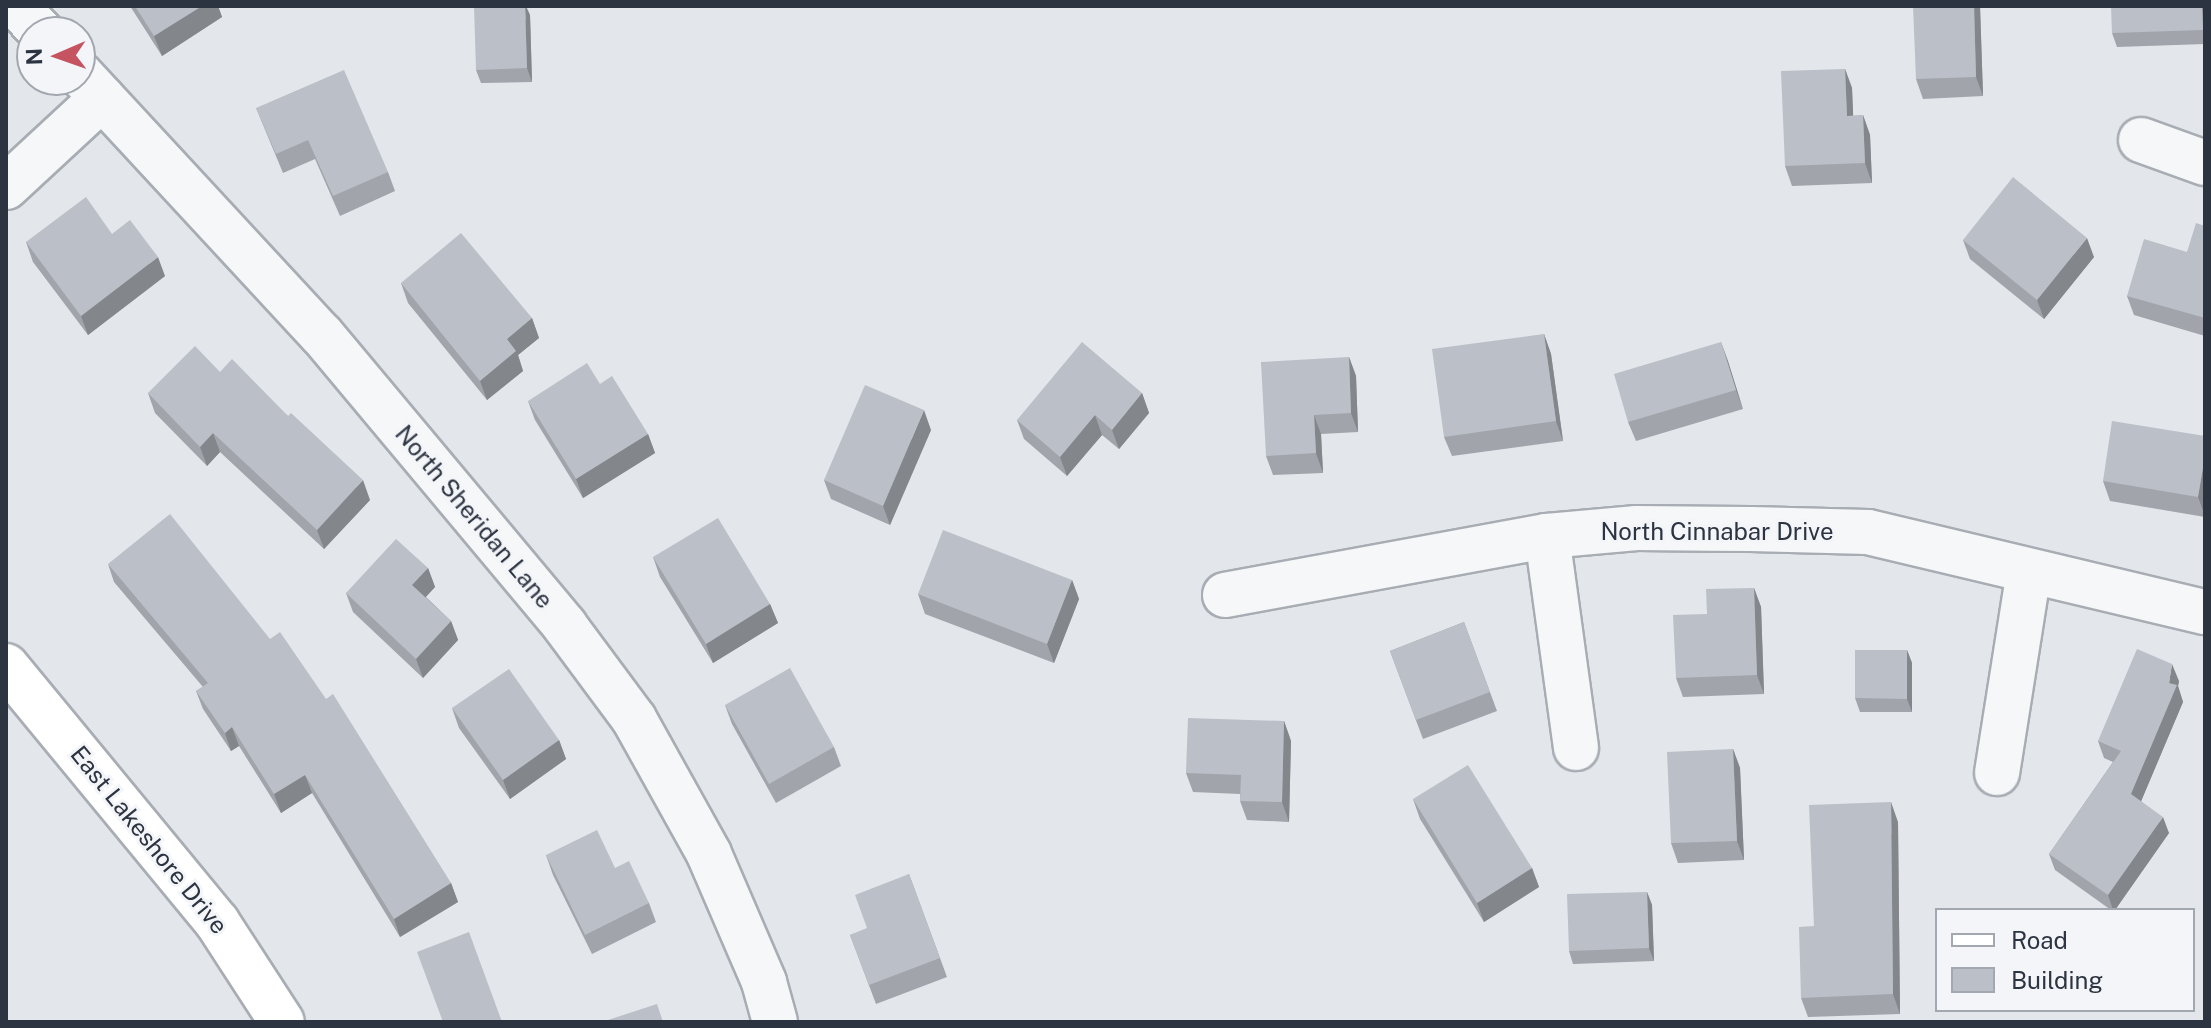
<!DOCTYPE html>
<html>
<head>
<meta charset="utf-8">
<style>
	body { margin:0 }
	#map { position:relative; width:2211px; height:1028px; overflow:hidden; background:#e3e6ea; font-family:"Public Sans",sans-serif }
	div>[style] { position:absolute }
	.roads { filter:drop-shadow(2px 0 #a8adb4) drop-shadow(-2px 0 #a8adb4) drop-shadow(0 2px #a8adb4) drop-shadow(0 -2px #a8adb4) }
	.minor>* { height:44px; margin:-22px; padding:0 22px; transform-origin:22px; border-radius:22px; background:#f6f7f9 }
	.major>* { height:44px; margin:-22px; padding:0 22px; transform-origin:22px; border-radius:22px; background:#fff }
	.wall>* { inset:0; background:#a1a4ab }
	.shaded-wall>* { inset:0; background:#83868b }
	.building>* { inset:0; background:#bbbfc7 }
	span { translate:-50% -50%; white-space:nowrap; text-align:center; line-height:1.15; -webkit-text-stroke:6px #f3f5f8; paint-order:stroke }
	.street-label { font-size:24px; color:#2c3341 }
	.frame { position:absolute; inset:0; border:8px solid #2c3341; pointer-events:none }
	.legend { position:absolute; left:1935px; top:908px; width:260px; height:104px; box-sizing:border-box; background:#f3f5f8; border:2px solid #a3a7af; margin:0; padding:10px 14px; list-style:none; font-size:24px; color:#2c3341 }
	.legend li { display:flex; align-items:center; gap:16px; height:40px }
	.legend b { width:40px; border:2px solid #a3a7af }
	.north { position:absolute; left:16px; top:16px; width:80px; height:80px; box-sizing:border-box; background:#f3f5f8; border:2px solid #a3a7af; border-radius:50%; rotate:268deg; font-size:22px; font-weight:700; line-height:32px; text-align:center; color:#2c3341 }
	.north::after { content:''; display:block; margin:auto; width:28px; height:36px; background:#c55360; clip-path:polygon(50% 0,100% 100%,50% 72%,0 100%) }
</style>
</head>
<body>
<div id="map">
	<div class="roads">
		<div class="minor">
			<i style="left:17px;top:6px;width:35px;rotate:47deg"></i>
			<i style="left:80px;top:74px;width:356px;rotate:47.2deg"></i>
			<i style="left:322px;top:335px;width:379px;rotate:50.1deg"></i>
			<i style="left:565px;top:626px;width:116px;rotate:53.4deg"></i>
			<i style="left:634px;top:719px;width:154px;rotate:60.9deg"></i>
			<i style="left:709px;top:854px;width:139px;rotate:66.7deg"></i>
			<i style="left:764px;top:982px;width:41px;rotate:74.6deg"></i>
			<i style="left:2141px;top:140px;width:68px;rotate:19.8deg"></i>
			<i style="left:6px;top:187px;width:131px;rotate:-42.8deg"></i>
			<i style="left:1547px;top:536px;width:214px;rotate:82.2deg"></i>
			<i style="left:1225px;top:595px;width:327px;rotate:-10.4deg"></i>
			<i style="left:1547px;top:536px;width:90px;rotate:-5.1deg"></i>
			<i style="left:1637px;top:528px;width:114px;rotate:0.5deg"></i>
			<i style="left:1751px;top:529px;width:117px;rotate:1.5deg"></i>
			<i style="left:1868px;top:532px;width:346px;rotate:13.4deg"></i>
			<i style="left:1997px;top:773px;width:204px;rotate:-81deg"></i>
		</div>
		<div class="major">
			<i style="left:6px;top:666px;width:332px;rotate:50.5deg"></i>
			<i style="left:217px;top:922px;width:119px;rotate:57deg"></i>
		</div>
	</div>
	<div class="wall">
		<i style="clip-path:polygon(130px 6px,218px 6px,222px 17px,162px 56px)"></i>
		<i style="clip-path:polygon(1980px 6px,1983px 96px,1923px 99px,1916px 79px)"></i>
		<i style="clip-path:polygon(2205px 6px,2205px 44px,2117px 47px,2112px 33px)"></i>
		<i style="clip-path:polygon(530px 15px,532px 82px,481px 83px,476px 70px)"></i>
		<i style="clip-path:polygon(1845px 69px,1852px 88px,1853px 116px,1863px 115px,1870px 135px,1872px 183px,1792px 186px,1785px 166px)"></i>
		<i style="clip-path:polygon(256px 108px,388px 172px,395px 191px,340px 216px,315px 159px,283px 173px)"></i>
		<i style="clip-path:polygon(2205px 226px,2205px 336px,2134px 315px,2127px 296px,2187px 252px)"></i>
		<i style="clip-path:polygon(112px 234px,165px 276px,88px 335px,33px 262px,26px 242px)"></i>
		<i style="clip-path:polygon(1963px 240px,2094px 257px,2044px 319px,1970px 259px)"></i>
		<i style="clip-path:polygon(401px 283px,532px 318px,539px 338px,518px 355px,523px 371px,487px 400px,408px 303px)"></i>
		<i style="clip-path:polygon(1544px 334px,1551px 354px,1563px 441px,1452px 456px,1444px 437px)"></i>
		<i style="clip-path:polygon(1721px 342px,1743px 409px,1636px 441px,1628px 422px)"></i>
		<i style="clip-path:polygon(1349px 357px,1356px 376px,1358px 432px,1321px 434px,1323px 473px,1273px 475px,1266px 456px)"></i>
		<i style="clip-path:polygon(220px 372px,288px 416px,370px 500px,324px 549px,220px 452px,207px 466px,155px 413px,148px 393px)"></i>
		<i style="clip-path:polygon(1142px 393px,1149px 413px,1119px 449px,1102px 435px,1067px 476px,1024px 439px,1017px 420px)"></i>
		<i style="clip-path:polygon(528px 401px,648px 434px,655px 453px,583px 498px,535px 420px)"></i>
		<i style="clip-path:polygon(931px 430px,890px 525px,831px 499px,824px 480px)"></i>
		<i style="clip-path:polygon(2205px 436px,2205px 517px,2110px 501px,2103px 481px)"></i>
		<i style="clip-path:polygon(653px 557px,770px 604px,778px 623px,713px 663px,660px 577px)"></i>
		<i style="clip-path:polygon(108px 564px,451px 883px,458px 902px,400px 937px,312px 793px,281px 813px,239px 746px,231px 751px,203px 709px,196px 691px,203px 687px,114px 582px)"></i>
		<i style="clip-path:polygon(428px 568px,435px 587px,426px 597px,451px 621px,458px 640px,423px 678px,353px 612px,346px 593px)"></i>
		<i style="clip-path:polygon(1072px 580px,1079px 599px,1054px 663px,925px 614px,918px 594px)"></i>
		<i style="clip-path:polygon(1754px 588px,1761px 607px,1764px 694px,1683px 697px,1676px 678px)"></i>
		<i style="clip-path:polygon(1464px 622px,1497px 711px,1423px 739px,1390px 651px)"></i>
		<i style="clip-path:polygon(1907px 650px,1912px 663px,1912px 712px,1860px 712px,1855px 698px)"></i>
		<i style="clip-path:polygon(2179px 681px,2178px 686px,2183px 702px,2141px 801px,2169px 833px,2115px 910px,2111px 910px,2055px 870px,2049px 854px,2113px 762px,2104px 758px,2098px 741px)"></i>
		<i style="clip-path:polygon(725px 705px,834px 747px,841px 766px,776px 803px,732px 724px)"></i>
		<i style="clip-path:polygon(452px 708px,559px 740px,566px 759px,510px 799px,459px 728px)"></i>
		<i style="clip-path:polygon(1284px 721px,1291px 741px,1289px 822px,1247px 820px,1240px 801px,1240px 794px,1193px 792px,1186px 773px)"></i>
		<i style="clip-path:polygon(1733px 749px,1740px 768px,1744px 860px,1678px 863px,1671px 843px)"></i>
		<i style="clip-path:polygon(1413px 799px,1532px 868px,1539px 887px,1484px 922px,1420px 819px)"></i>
		<i style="clip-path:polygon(1898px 822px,1900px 1014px,1808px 1017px,1801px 998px)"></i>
		<i style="clip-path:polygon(546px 855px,615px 868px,649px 903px,656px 922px,592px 954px,553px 875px)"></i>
		<i style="clip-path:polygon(909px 874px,947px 977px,876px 1004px,850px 935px,867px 929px)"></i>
		<i style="clip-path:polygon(1647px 892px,1652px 905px,1654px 961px,1573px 964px,1569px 951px)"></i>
	</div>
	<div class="shaded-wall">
		<i style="clip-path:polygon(202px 6px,218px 6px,222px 17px,162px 56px,154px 36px)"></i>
		<i style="clip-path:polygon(525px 6px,526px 6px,530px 15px,532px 82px,527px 68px)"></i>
		<i style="clip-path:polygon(1974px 6px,1980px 6px,1983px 96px,1976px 77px)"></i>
		<i style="clip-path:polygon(2202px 6px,2205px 6px,2205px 36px,2203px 30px)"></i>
		<i style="clip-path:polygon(1845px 69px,1852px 88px,1854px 135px,1847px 116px)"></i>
		<i style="clip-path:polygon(1863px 115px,1870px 135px,1872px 183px,1865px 163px)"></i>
		<i style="clip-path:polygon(2087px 238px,2094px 257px,2044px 319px,2037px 300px)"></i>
		<i style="clip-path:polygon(158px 257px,165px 276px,88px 335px,81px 316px)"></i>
		<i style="clip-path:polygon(532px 318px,539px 338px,518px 355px,523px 371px,487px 400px,480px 381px,507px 339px)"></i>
		<i style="clip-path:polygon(1544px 334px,1551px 354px,1563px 441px,1556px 421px)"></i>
		<i style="clip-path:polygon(1721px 342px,1728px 361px,1743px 409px,1736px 390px)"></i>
		<i style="clip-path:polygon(1349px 357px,1356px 376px,1358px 432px,1351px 413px)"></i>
		<i style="clip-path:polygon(1142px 393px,1149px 413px,1119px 449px,1112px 430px)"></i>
		<i style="clip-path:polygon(924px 410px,931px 430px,890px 525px,883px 506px)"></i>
		<i style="clip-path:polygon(1095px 415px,1102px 435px,1067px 476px,1060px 457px)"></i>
		<i style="clip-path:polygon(1314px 415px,1321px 434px,1323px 473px,1316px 453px)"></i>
		<i style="clip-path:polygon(213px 433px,220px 452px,207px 466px,200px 447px)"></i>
		<i style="clip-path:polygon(648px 434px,655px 453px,583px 498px,576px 479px)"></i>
		<i style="clip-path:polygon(2205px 456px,2205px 516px,2198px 497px)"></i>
		<i style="clip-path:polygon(363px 480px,370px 500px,324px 549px,317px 530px)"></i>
		<i style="clip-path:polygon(428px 568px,435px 587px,419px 604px,412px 585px)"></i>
		<i style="clip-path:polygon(1072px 580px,1079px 599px,1054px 663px,1047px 644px)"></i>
		<i style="clip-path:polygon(1754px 588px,1761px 607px,1764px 694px,1757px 675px)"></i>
		<i style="clip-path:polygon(770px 604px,778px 623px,713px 663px,706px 644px)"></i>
		<i style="clip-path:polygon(451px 621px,458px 640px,423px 678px,416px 659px)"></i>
		<i style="clip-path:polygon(1907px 650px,1912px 663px,1912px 712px,1907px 699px)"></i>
		<i style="clip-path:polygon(2172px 664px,2179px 681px,2178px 686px,2183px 702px,2137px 811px,2131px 794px,2169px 683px)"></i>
		<i style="clip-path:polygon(1284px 721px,1291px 741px,1289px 822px,1282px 802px)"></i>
		<i style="clip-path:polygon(232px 727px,239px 746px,231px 751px,225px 733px)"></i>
		<i style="clip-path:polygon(559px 740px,566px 759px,510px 799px,503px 780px)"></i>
		<i style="clip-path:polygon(1733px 749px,1740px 768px,1744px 860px,1737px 841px)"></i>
		<i style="clip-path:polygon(305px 775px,312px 793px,281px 813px,274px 794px)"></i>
		<i style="clip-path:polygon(1891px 802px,1898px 822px,1900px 1014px,1893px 994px)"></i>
		<i style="clip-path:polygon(2163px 817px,2169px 833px,2115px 910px,2113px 910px,2108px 895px)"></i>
		<i style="clip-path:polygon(1532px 868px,1539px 887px,1484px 922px,1477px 903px)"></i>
		<i style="clip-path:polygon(451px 883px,458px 902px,400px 937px,394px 919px)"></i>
		<i style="clip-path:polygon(1647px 892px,1652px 905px,1654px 961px,1649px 948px)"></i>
	</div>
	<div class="building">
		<i style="clip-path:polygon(135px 6px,202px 6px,154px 36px)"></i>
		<i style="clip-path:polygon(474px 6px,525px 6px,527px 68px,476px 70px)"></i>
		<i style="clip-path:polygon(1913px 6px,1974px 6px,1976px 77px,1916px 79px)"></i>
		<i style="clip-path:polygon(2111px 6px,2202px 6px,2203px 30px,2112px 33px)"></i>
		<i style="clip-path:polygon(1845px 69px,1847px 116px,1863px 115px,1865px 163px,1785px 166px,1781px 71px)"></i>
		<i style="clip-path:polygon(344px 70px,388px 172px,333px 196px,308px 140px,276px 154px,256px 108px)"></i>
		<i style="clip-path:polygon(2013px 177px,2087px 238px,2037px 300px,1963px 240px)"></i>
		<i style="clip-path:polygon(86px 197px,112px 234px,130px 220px,158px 257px,81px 316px,26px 242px)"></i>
		<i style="clip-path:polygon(2196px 223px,2205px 226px,2205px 318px,2127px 296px,2144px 239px,2187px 252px)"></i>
		<i style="clip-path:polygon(461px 233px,532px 318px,507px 339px,516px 351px,480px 381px,401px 283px)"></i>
		<i style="clip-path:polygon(1544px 334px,1556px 421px,1444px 437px,1432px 349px)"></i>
		<i style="clip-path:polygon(1082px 342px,1142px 393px,1112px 430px,1095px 415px,1060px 457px,1017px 420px)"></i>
		<i style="clip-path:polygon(1721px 342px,1736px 390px,1628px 422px,1614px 374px)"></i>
		<i style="clip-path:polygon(195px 346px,220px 372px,232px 359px,288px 416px,291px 413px,363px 480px,317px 530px,213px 433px,200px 447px,148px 393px)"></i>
		<i style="clip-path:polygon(1349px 357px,1351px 413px,1314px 415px,1316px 453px,1266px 456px,1261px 362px)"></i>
		<i style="clip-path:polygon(587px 363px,600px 384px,612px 376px,648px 434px,576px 479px,528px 401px)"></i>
		<i style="clip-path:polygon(865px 385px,924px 410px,883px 506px,824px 480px)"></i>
		<i style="clip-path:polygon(2112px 421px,2205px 436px,2205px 456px,2198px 497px,2103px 481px)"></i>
		<i style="clip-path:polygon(170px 514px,270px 639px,280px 632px,326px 699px,333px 694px,451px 883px,394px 919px,305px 775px,274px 794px,232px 727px,225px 733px,196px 691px,208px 683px,108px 564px)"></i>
		<i style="clip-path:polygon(718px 518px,770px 604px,706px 644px,653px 557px)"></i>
		<i style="clip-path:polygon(943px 530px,1072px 580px,1047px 644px,918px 594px)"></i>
		<i style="clip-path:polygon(396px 539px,428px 568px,412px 585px,451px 621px,416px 659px,346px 593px)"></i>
		<i style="clip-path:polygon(1754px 588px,1757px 675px,1676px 678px,1673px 615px,1707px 614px,1706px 589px)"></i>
		<i style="clip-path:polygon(1464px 622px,1490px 692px,1416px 720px,1390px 651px)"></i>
		<i style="clip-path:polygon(2137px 649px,2172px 664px,2169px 683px,2177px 685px,2131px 794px,2163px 817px,2108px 895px,2049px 854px,2121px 751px,2098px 741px)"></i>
		<i style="clip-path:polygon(1855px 650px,1907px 650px,1907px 699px,1855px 698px)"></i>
		<i style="clip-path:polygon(790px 668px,834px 747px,769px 784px,725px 705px)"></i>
		<i style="clip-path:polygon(509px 669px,559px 740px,503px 780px,452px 708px)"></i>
		<i style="clip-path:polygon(1188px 718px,1284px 721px,1282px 802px,1240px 801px,1241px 775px,1186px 773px)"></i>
		<i style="clip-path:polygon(1733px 749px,1737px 841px,1671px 843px,1667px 752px)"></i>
		<i style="clip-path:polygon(1468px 765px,1532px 868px,1477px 903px,1413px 799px)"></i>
		<i style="clip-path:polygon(1891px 802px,1893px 994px,1801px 998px,1799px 927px,1814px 926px,1809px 805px)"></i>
		<i style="clip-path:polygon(597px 830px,615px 868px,629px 861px,649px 903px,585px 935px,546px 855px)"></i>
		<i style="clip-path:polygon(909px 874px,940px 958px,869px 985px,850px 935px,867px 928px,855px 895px)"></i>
		<i style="clip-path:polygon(1647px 892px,1649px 948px,1569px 951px,1567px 894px)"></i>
		<i style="clip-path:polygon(469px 932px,502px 1022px,443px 1022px,417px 952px)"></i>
		<i style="clip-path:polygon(657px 1004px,663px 1022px,608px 1022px,608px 1020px)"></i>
	</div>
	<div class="street-label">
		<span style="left:474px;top:517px;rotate:50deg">North Sheridan Lane</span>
		<span style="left:1717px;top:532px">North Cinnabar Drive</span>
		<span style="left:149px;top:840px;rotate:51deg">East Lakeshore Drive</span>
	</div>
	<div class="frame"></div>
	<ul class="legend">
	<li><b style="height:10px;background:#fff"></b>Road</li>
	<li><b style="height:22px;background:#bbbfc7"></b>Building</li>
	</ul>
	<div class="north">N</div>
</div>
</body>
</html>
